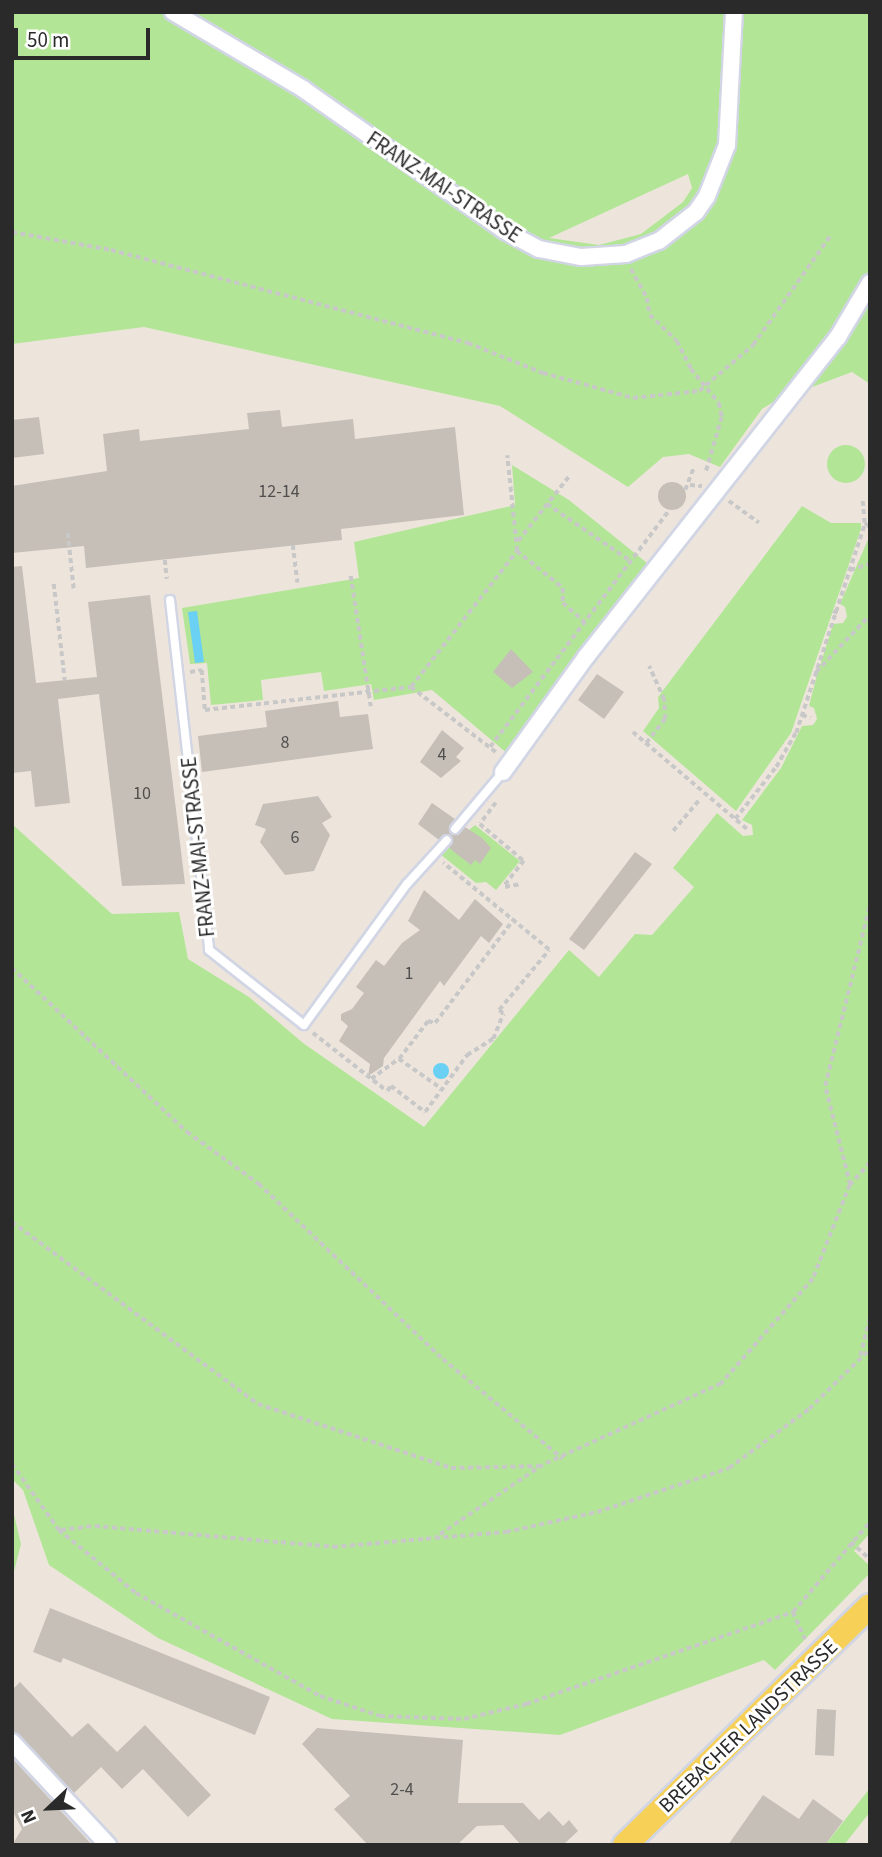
<!DOCTYPE html>
<html>
<head>
<meta charset="utf-8">
<style>
	body { margin:0 }
	#map { position:relative; width:882px; height:1857px; overflow:hidden; background:#ede5dc; font-family:"Source Sans 3",sans-serif }
	div>[style] { position:absolute }
	.green>* { inset:0; background:#b2e696 }
	.round { border-radius:50% }
	.water>* { inset:0; background:#6ad0f4 }
	.building>* { inset:0; background:#c5bfb8 }
	.path>* { height:3.5px; margin-top:-1.75px; transform-origin:0; background:repeating-linear-gradient(90deg,#c8c8c8 0 5px,transparent 0 8.5px) }
	.roads { filter:drop-shadow(2px 0 #d1d5e4) drop-shadow(-2px 0 #d1d5e4) drop-shadow(0 2px #d1d5e4) drop-shadow(0 -2px #d1d5e4) }
	.service>* { height:8px; margin:-4px; padding:0 4px; transform-origin:4px; border-radius:4px; background:#fff }
	.minor>* { height:16px; margin:-8px; padding:0 8px; transform-origin:8px; border-radius:8px; background:#fff }
	.primary>* { height:24px; margin:-12px; padding:0 12px; transform-origin:12px; border-radius:12px; background:#f7d057 }
	span { translate:-50% -50%; white-space:nowrap; text-align:center; line-height:1.15; -webkit-text-stroke:6px #fff; paint-order:stroke }
	.number-label { font-size:18px; color:#514f4e }
	.number-label span { -webkit-text-stroke-width:0 }
	.street-label { font-size:21px; color:#2a2a2a }
	.frame { position:absolute; inset:0; border:14px solid #2a2a2a; pointer-events:none }
	.north { position:absolute; left:14px; top:1773px; width:70px; height:70px; -webkit-text-stroke:5px #fff; paint-order:stroke; rotate:247deg; font-size:19px; font-weight:700; line-height:28px; text-align:center; color:#2a2a2a }
	.north::after { content:''; display:block; margin:auto; width:24px; height:32px; background:#2a2a2a; clip-path:polygon(50% 0,100% 100%,50% 72%,0 100%) }
	.scale { position:absolute; left:14px; top:28px; width:136px; height:32px; box-sizing:border-box; border:4px solid #2a2a2a; border-top:0; padding-left:9px; font-size:21px; line-height:24px; white-space:nowrap; color:#2a2a2a; -webkit-text-stroke:5px #fff; paint-order:stroke }
</style>
</head>
<body>
<div id="map">
	<div class="green">
		<i style="clip-path:polygon(evenodd,12px 12px,870px 12px,870px 384px,852px 372px,775px 401px,762px 409px,720px 467px,689px 454px,663px 457px,628px 487px,500px 406px,144px 327px,12px 344px,12px 12px,688px 174px,692px 188px,683px 202px,641px 234px,599px 245px,549px 238px,688px 174px)"></i>
		<i class="round" style="left:827px;top:445px;width:38px;height:38px"></i>
		<i style="clip-path:polygon(512px 465px,569px 500px,647px 563px,508px 754px,432px 690px,374px 700px,371px 684px,324px 691px,321px 672px,261px 680px,263px 700px,211px 705px,207px 663px,190px 664px,182px 608px,359px 578px,354px 542px,515px 505px)"></i>
		<i style="clip-path:polygon(802px 506px,831px 523px,861px 523px,861px 529px,791px 733px,736px 811px,643px 731px,659px 708px,658px 697px)"></i>
		<i style="clip-path:polygon(870px 535px,870px 1533px,854px 1551px,870px 1566px,870px 1573px,775px 1670px,764px 1660px,560px 1735px,332px 1719px,158px 1638px,49px 1565px,23px 1490px,12px 1479px,12px 824px,112px 914px,179px 912px,188px 959px,249px 997px,303px 1043px,424px 1127px,569px 950px,599px 977px,635px 934px,652px 935px,694px 887px,673px 868px,717px 813px,743px 836px,753px 835px,752px 825px,742px 820px,781px 768px,802px 726px,813px 725px,817px 719px,814px 708px,809px 706px,817px 675px,833px 624px,843px 623px,847px 617px,845px 607px,840px 604px)"></i>
		<i style="clip-path:polygon(475px 825px,520px 861px,496px 890px,486px 882px,476px 883px,440px 854px)"></i>
		<i style="clip-path:polygon(12px 1506px,21px 1544px,12px 1579px)"></i>
		<i style="clip-path:polygon(870px 1788px,870px 1812px,844px 1845px,825px 1845px)"></i>
	</div>
	<div class="water">
		<i style="clip-path:polygon(197px 611px,204px 662px,195px 663px,188px 612px)"></i>
		<i class="round" style="left:433px;top:1063px;width:16px;height:16px"></i>
	</div>
	<div class="building">
		<i style="clip-path:polygon(280px 410px,282px 427px,353px 419px,355px 439px,455px 427px,464px 515px,341px 529px,342px 540px,86px 568px,84px 546px,12px 553px,12px 486px,107px 471px,103px 434px,139px 429px,140px 441px,249px 429px,247px 413px)"></i>
		<i style="clip-path:polygon(39px 417px,44px 454px,12px 458px,12px 420px)"></i>
		<i class="round" style="left:658px;top:482px;width:28px;height:28px"></i>
		<i style="clip-path:polygon(22px 566px,36px 683px,97px 677px,88px 602px,150px 595px,185px 884px,122px 886px,99px 694px,58px 699px,70px 803px,35px 807px,31px 771px,12px 773px,12px 567px)"></i>
		<i style="clip-path:polygon(511px 649px,533px 672px,512px 688px,493px 672px)"></i>
		<i style="clip-path:polygon(597px 674px,624px 692px,604px 719px,578px 700px)"></i>
		<i style="clip-path:polygon(338px 701px,340px 717px,368px 714px,373px 749px,202px 772px,198px 736px,267px 727px,265px 711px)"></i>
		<i style="clip-path:polygon(442px 730px,464px 748px,456px 757px,461px 761px,441px 778px,420px 762px)"></i>
		<i style="clip-path:polygon(318px 796px,332px 817px,322px 823px,330px 835px,314px 871px,285px 875px,260px 842px,266px 829px,255px 825px,263px 804px)"></i>
		<i style="clip-path:polygon(432px 803px,455px 819px,449px 827px,451px 834px,465px 827px,482px 838px,491px 848px,480px 864px,475px 860px,471px 865px,454px 852px,449px 847px,451px 835px,439px 840px,418px 824px)"></i>
		<i style="clip-path:polygon(635px 852px,652px 864px,584px 950px,569px 939px)"></i>
		<i style="clip-path:polygon(424px 890px,459px 920px,475px 899px,503px 924px,489px 943px,481px 936px,444px 986px,440px 981px,384px 1058px,383px 1066px,368px 1076px,370px 1064px,339px 1041px,348px 1026px,341px 1020px,341px 1014px,352px 1009px,364px 993px,356px 987px,376px 960px,384px 966px,402px 943px,420px 930px,408px 921px)"></i>
		<i style="clip-path:polygon(50px 1608px,270px 1697px,255px 1735px,63px 1658px,61px 1663px,33px 1652px)"></i>
		<i style="clip-path:polygon(20px 1682px,72px 1737px,88px 1723px,117px 1752px,145px 1725px,211px 1795px,188px 1817px,143px 1769px,122px 1789px,101px 1767px,74px 1793px,12px 1732px,12px 1690px)"></i>
		<i style="clip-path:polygon(817px 1709px,836px 1710px,834px 1756px,815px 1755px)"></i>
		<i style="clip-path:polygon(317px 1728px,463px 1740px,458px 1803px,523px 1803px,539px 1820px,549px 1811px,563px 1826px,569px 1820px,578px 1831px,563px 1845px,521px 1845px,503px 1825px,477px 1826px,457px 1845px,368px 1845px,334px 1809px,350px 1796px,302px 1744px)"></i>
		<i style="clip-path:polygon(12px 1758px,58px 1808px,92px 1845px,12px 1845px,22px 1829px,12px 1810px)"></i>
		<i style="clip-path:polygon(763px 1795px,799px 1819px,813px 1799px,843px 1821px,825px 1845px,728px 1845px)"></i>
	</div>
	<div class="path">
		<i style="left:12px;top:232px;width:101px;rotate:10.3deg"></i>
		<i style="left:111px;top:250px;width:369px;rotate:14.6deg"></i>
		<i style="left:468px;top:343px;width:81px;rotate:21.8deg"></i>
		<i style="left:543px;top:373px;width:93px;rotate:15.5deg"></i>
		<i style="left:633px;top:398px;width:66px;rotate:-6.1deg"></i>
		<i style="left:699px;top:391px;width:71px;rotate:-40.4deg"></i>
		<i style="left:753px;top:345px;width:135px;rotate:-54.7deg"></i>
		<i style="left:631px;top:269px;width:33px;rotate:61deg"></i>
		<i style="left:647px;top:298px;width:17px;rotate:80deg"></i>
		<i style="left:650px;top:315px;width:37px;rotate:44deg"></i>
		<i style="left:677px;top:341px;width:31px;rotate:63deg"></i>
		<i style="left:691px;top:369px;width:44px;rotate:50.5deg"></i>
		<i style="left:719px;top:403px;width:14px;rotate:78deg"></i>
		<i style="left:722px;top:417px;width:57px;rotate:106.2deg"></i>
		<i style="left:690px;top:485px;width:12px;rotate:5deg"></i>
		<i style="left:685px;top:490px;width:25px;rotate:-69deg"></i>
		<i style="left:729px;top:501px;width:37px;rotate:36deg"></i>
		<i style="left:863px;top:501px;width:22px;rotate:85deg"></i>
		<i style="left:865px;top:523px;width:6px;rotate:39deg"></i>
		<i style="left:547px;top:504px;width:99px;rotate:34.3deg"></i>
		<i style="left:68px;top:533px;width:57px;rotate:84deg"></i>
		<i style="left:518px;top:541px;width:84px;rotate:-51.8deg"></i>
		<i style="left:293px;top:545px;width:38px;rotate:83deg"></i>
		<i style="left:517px;top:551px;width:59px;rotate:38.8deg"></i>
		<i style="left:563px;top:588px;width:15px;rotate:90deg"></i>
		<i style="left:563px;top:603px;width:28px;rotate:41deg"></i>
		<i style="left:165px;top:560px;width:19px;rotate:84deg"></i>
		<i style="left:850px;top:570px;width:21px;rotate:-17deg"></i>
		<i style="left:351px;top:576px;width:132px;rotate:81.3deg"></i>
		<i style="left:54px;top:584px;width:97px;rotate:83.5deg"></i>
		<i style="left:833px;top:611px;width:8px;rotate:23deg"></i>
		<i style="left:190px;top:672px;width:12px;rotate:-9deg"></i>
		<i style="left:202px;top:670px;width:40px;rotate:85.7deg"></i>
		<i style="left:205px;top:710px;width:207px;rotate:-6.4deg"></i>
		<i style="left:411px;top:687px;width:108px;rotate:37.5deg"></i>
		<i style="left:816px;top:672px;width:79px;rotate:-46.5deg"></i>
		<i style="left:411px;top:687px;width:172px;rotate:-52.1deg"></i>
		<i style="left:517px;top:551px;width:96px;rotate:-96deg"></i>
		<i style="left:802px;top:715px;width:9px;rotate:18deg"></i>
		<i style="left:633px;top:732px;width:151px;rotate:40.4deg"></i>
		<i style="left:646px;top:743px;width:31px;rotate:-52deg"></i>
		<i style="left:665px;top:719px;width:19px;rotate:-93deg"></i>
		<i style="left:664px;top:700px;width:37px;rotate:-114deg"></i>
		<i style="left:490px;top:747px;width:297px;rotate:-52.9deg"></i>
		<i style="left:496px;top:803px;width:26px;rotate:127deg"></i>
		<i style="left:480px;top:824px;width:57px;rotate:40.1deg"></i>
		<i style="left:524px;top:861px;width:33px;rotate:128deg"></i>
		<i style="left:735px;top:819px;width:66px;rotate:-51.7deg"></i>
		<i style="left:776px;top:767px;width:39px;rotate:-60deg"></i>
		<i style="left:796px;top:733px;width:221px;rotate:-71.8deg"></i>
		<i style="left:673px;top:831px;width:42px;rotate:-49.8deg"></i>
		<i style="left:505px;top:887px;width:16px;rotate:-11deg"></i>
		<i style="left:12px;top:968px;width:240px;rotate:43.1deg"></i>
		<i style="left:187px;top:1132px;width:89px;rotate:35.8deg"></i>
		<i style="left:259px;top:1184px;width:254px;rotate:43.6deg"></i>
		<i style="left:443px;top:1359px;width:156px;rotate:39.8deg"></i>
		<i style="left:313px;top:1033px;width:94px;rotate:38.1deg"></i>
		<i style="left:387px;top:1091px;width:6px;rotate:-51deg"></i>
		<i style="left:391px;top:1086px;width:43px;rotate:37.4deg"></i>
		<i style="left:425px;top:1112px;width:71px;rotate:-53.6deg"></i>
		<i style="left:467px;top:1055px;width:31px;rotate:-32deg"></i>
		<i style="left:493px;top:1039px;width:27px;rotate:-68deg"></i>
		<i style="left:503px;top:1014px;width:6px;rotate:-135deg"></i>
		<i style="left:499px;top:1010px;width:78px;rotate:-50.2deg"></i>
		<i style="left:549px;top:950px;width:137px;rotate:-140.6deg"></i>
		<i style="left:399px;top:1059px;width:52px;rotate:34.9deg"></i>
		<i style="left:371px;top:1079px;width:34px;rotate:-36deg"></i>
		<i style="left:399px;top:1059px;width:48px;rotate:-52.7deg"></i>
		<i style="left:428px;top:1021px;width:7px;rotate:16deg"></i>
		<i style="left:435px;top:1023px;width:131px;rotate:-52.8deg"></i>
		<i style="left:870px;top:1163px;width:30px;rotate:132deg"></i>
		<i style="left:850px;top:1185px;width:101px;rotate:111.5deg"></i>
		<i style="left:813px;top:1279px;width:140px;rotate:131.2deg"></i>
		<i style="left:721px;top:1384px;width:196px;rotate:155.5deg"></i>
		<i style="left:543px;top:1465px;width:130px;rotate:145.9deg"></i>
		<i style="left:435px;top:1538px;width:71px;rotate:-4.8deg"></i>
		<i style="left:506px;top:1532px;width:93px;rotate:-12.4deg"></i>
		<i style="left:597px;top:1512px;width:139px;rotate:-18.4deg"></i>
		<i style="left:729px;top:1468px;width:99px;rotate:-36.4deg"></i>
		<i style="left:809px;top:1409px;width:86px;rotate:-44.5deg"></i>
		<i style="left:850px;top:1185px;width:102px;rotate:-104.2deg"></i>
		<i style="left:825px;top:1086px;width:187px;rotate:-76.1deg"></i>
		<i style="left:12px;top:1222px;width:306px;rotate:36.5deg"></i>
		<i style="left:258px;top:1404px;width:203px;rotate:18.3deg"></i>
		<i style="left:451px;top:1468px;width:90px;rotate:-1.3deg"></i>
		<i style="left:860px;top:1356px;width:40px;rotate:-75.6deg"></i>
		<i style="left:12px;top:1464px;width:81px;rotate:54.5deg"></i>
		<i style="left:59px;top:1530px;width:99px;rotate:39.3deg"></i>
		<i style="left:136px;top:1593px;width:211px;rotate:29.2deg"></i>
		<i style="left:320px;top:1696px;width:63px;rotate:18.4deg"></i>
		<i style="left:380px;top:1716px;width:84px;rotate:2deg"></i>
		<i style="left:464px;top:1719px;width:64px;rotate:-13.6deg"></i>
		<i style="left:526px;top:1704px;width:282px;rotate:-19deg"></i>
		<i style="left:793px;top:1612px;width:118px;rotate:-49.5deg"></i>
		<i style="left:61px;top:1530px;width:34px;rotate:-7deg"></i>
		<i style="left:95px;top:1526px;width:239px;rotate:5deg"></i>
		<i style="left:333px;top:1547px;width:102px;rotate:-5deg"></i>
		<i style="left:851px;top:1542px;width:25px;rotate:42deg"></i>
		<i style="left:793px;top:1612px;width:30px;rotate:66deg"></i>
	</div>
	<div class="roads">
		<div class="service">
			<i style="left:170px;top:600px;width:352px;rotate:83.6deg"></i>
			<i style="left:209px;top:950px;width:121px;rotate:38.3deg"></i>
			<i style="left:304px;top:1025px;width:175px;rotate:-53.9deg"></i>
			<i style="left:407px;top:884px;width:59px;rotate:-47.7deg"></i>
			<i style="left:455px;top:829px;width:75px;rotate:-49.9deg"></i>
		</div>
		<div class="minor">
			<i style="left:173px;top:12px;width:151px;rotate:30.6deg"></i>
			<i style="left:303px;top:89px;width:247px;rotate:35.1deg"></i>
			<i style="left:505px;top:231px;width:38px;rotate:28deg"></i>
			<i style="left:539px;top:249px;width:43px;rotate:10.8deg"></i>
			<i style="left:581px;top:257px;width:45px;rotate:-3.8deg"></i>
			<i style="left:626px;top:254px;width:35px;rotate:-22deg"></i>
			<i style="left:659px;top:241px;width:47px;rotate:-38.1deg"></i>
			<i style="left:696px;top:212px;width:19px;rotate:-55deg"></i>
			<i style="left:707px;top:196px;width:55px;rotate:-68.6deg"></i>
			<i style="left:727px;top:145px;width:133px;rotate:-87deg"></i>
			<i style="left:503px;top:772px;width:142px;rotate:-54.2deg"></i>
			<i style="left:586px;top:657px;width:407px;rotate:-51.8deg"></i>
			<i style="left:838px;top:337px;width:63px;rotate:-59.3deg"></i>
			<i style="left:12px;top:1742px;width:141px;rotate:47deg"></i>
		</div>
		<div class="primary">
			<i style="left:625px;top:1845px;width:342px;rotate:-44.3deg"></i>
		</div>
	</div>
	<div class="number-label">
		<span style="left:279px;top:492px">12-14</span>
		<span style="left:285px;top:743px">8</span>
		<span style="left:442px;top:755px">4</span>
		<span style="left:142px;top:794px">10</span>
		<span style="left:295px;top:838px">6</span>
		<span style="left:409px;top:974px">1</span>
		<span style="left:402px;top:1790px">2-4</span>
	</div>
	<div class="street-label">
		<span style="left:444px;top:187px;rotate:34deg">FRANZ-MAI-STRASSE</span>
		<span style="left:198px;top:847px;rotate:-96deg">FRANZ-MAI-STRASSE</span>
		<span style="left:748px;top:1726px;rotate:-44deg">BREBACHER LANDSTRASSE</span>
	</div>
	<div class="frame"></div>
	<div class="north">N</div>
	<div class="scale">50 m</div>
</div>
</body>
</html>
